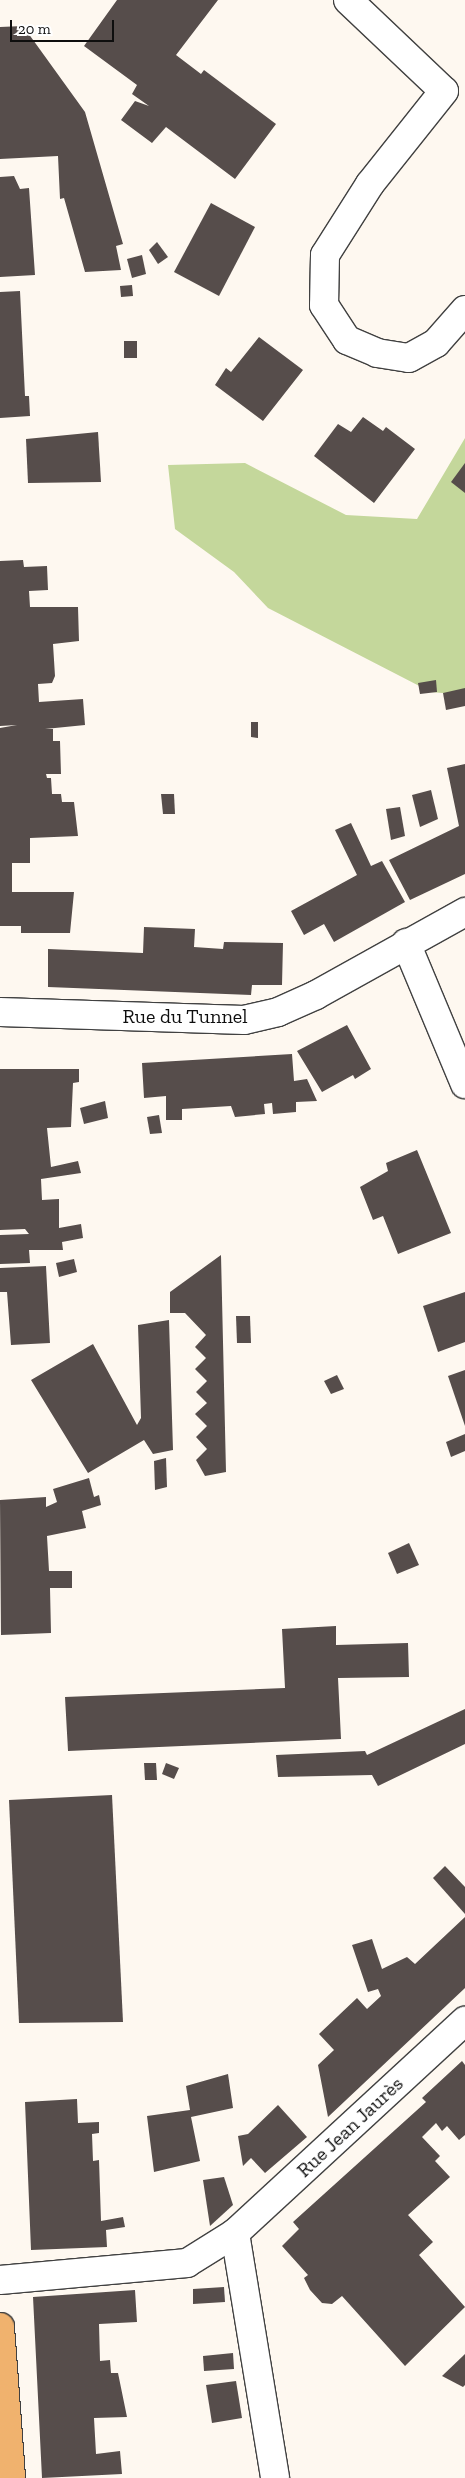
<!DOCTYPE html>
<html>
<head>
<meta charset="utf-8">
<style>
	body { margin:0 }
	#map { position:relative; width:465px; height:2478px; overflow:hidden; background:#fef8f0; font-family:"Zilla Slab",serif }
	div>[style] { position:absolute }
	.forest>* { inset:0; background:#c4d79b }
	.building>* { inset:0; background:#564d4b }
	.roads { filter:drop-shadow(1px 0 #414141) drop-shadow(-1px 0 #414141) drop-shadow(0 1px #414141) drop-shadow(0 -1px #414141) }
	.minor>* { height:28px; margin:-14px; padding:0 14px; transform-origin:14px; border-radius:14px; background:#fff }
	.primary>* { height:28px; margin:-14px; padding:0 14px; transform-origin:14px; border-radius:14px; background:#f0b26e }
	span { translate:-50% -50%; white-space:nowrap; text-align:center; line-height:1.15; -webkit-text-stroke:5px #fff; paint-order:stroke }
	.street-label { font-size:20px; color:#0e0e0e }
	.scale { position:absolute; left:10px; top:20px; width:104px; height:22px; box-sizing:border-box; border:2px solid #0e0e0e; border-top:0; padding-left:6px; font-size:15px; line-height:18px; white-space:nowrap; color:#0e0e0e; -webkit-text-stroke:4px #fff; paint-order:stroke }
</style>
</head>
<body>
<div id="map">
	<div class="forest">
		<i style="clip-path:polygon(465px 438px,465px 695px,431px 692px,268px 608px,234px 572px,175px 529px,168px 465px,245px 463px,346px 515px,417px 519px)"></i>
	</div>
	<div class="building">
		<i style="clip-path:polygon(117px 0,218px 0,176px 55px,201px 74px,204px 70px,276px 124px,235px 179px,166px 127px,152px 143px,121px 120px,135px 101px,149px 106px,132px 94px,137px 85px,84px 46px)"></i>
		<i style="clip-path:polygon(23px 26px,85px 112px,123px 244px,116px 246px,121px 270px,85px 272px,64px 198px,60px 199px,58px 156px,0 159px,0 27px)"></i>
		<i style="clip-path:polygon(14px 176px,20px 189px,29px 188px,35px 275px,0 277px,0 177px)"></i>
		<i style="clip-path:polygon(211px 203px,255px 227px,219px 296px,174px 272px)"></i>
		<i style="clip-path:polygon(157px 242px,168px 257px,158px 264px,149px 250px)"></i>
		<i style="clip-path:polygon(142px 255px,146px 274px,132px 278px,127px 259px)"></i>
		<i style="clip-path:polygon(132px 285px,133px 296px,121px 297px,120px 286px)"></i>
		<i style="clip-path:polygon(20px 291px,25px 396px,29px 396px,30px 416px,0 418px,0 292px)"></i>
		<i style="clip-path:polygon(259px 337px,303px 370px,263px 421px,215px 385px,226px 368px,231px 372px)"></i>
		<i style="clip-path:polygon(124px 341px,137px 341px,137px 358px,124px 358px)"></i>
		<i style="clip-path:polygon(363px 417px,383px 431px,386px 427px,415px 449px,374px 503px,314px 456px,338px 424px,351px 432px)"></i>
		<i style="clip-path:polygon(98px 432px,101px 482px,28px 483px,26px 439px)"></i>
		<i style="clip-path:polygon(465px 463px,465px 493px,451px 482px)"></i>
		<i style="clip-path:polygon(23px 560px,24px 567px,47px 566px,48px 590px,29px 591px,30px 607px,78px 607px,79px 641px,53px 644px,55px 676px,52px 683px,38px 684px,39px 702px,83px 699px,85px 725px,45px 729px,53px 729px,53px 741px,60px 741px,61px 774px,46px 774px,47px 778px,51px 778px,52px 794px,61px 794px,62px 802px,74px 802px,78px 836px,30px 838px,30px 863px,12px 863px,12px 892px,74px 892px,70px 933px,21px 933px,21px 926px,0 926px,0 728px,17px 725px,0 726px,0 561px)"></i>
		<i style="clip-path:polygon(436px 680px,437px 692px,420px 694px,418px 683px)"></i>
		<i style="clip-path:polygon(465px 688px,465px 706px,446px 710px,443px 693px)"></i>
		<i style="clip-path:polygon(251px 722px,258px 722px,258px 738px,251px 737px)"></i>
		<i style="clip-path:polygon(465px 764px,465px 874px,410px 900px,389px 860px,459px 826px,447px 768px)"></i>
		<i style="clip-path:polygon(431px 790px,438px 819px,420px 827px,412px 795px)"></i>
		<i style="clip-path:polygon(161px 794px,174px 794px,175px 814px,163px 814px)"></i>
		<i style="clip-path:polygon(400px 807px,405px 836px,391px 840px,386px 809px)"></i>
		<i style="clip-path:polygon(351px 823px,371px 866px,382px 861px,405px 902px,334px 942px,324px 924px,304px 935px,291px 911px,357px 875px,335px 830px)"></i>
		<i style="clip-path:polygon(144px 927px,195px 929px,194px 947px,223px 949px,224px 942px,283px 943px,282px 985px,252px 985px,251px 995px,48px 987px,48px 949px,143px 953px)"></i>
		<i style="clip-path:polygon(347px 1025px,371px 1069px,355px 1079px,353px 1075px,322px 1092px,297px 1051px)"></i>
		<i style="clip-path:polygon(292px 1054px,294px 1081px,307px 1079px,317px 1101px,296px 1102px,296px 1112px,273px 1114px,272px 1103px,264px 1104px,265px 1114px,235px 1117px,231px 1106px,182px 1109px,182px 1120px,166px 1120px,166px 1096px,144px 1098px,142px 1063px)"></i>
		<i style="clip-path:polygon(0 1069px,79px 1069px,79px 1082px,73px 1083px,71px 1127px,47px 1128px,51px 1167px,78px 1161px,81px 1173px,41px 1179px,42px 1200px,59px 1199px,59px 1228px,81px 1224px,83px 1238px,62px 1242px,63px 1250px,29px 1250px,30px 1263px,0 1264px,0 1235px,29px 1234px,25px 1229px,0 1230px)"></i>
		<i style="clip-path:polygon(105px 1101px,108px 1118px,84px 1124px,80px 1108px)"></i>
		<i style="clip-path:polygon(159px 1115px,162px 1133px,150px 1134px,147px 1117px)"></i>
		<i style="clip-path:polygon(417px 1150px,451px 1233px,398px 1254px,383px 1216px,373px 1220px,360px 1187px,388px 1171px,386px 1163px)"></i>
		<i style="clip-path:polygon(221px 1255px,226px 1472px,205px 1476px,196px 1460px,207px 1449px,196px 1437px,207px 1426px,195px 1414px,207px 1403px,196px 1392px,207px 1381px,195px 1369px,206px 1358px,195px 1347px,206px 1335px,185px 1313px,170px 1313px,170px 1292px)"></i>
		<i style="clip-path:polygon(74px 1259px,77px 1272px,59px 1277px,56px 1263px)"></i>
		<i style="clip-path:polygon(46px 1266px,50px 1343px,11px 1345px,7px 1292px,0 1292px,0 1268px)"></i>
		<i style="clip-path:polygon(465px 1292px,465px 1342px,438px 1352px,423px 1306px)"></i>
		<i style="clip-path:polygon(236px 1316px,250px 1316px,251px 1343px,237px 1343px)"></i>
		<i style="clip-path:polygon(169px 1320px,173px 1450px,153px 1454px,144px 1440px,88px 1473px,31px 1380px,93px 1344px,137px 1425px,141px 1418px,138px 1325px)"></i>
		<i style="clip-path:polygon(465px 1370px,465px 1426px,448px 1376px)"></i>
		<i style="clip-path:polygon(337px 1375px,344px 1389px,331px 1394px,324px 1381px)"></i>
		<i style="clip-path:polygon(465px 1434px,465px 1451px,451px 1457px,446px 1442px)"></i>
		<i style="clip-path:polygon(166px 1458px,167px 1487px,155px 1490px,154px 1461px)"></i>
		<i style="clip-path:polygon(89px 1478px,94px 1497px,99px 1495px,101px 1505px,82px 1511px,86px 1528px,47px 1536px,49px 1571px,72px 1571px,72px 1588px,50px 1588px,51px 1633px,1px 1635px,0 1500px,46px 1497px,46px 1507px,57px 1502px,53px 1489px)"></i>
		<i style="clip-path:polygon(409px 1543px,419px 1565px,397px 1574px,388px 1553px)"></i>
		<i style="clip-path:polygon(336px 1626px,336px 1645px,408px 1643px,409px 1677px,338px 1678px,341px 1739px,68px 1751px,65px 1697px,285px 1688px,282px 1629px)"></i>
		<i style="clip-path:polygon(465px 1709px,465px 1744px,378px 1786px,372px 1775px,278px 1777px,276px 1755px,365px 1751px,367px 1755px)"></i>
		<i style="clip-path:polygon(144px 1763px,156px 1763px,157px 1780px,145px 1780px)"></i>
		<i style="clip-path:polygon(166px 1763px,179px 1768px,174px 1779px,162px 1774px)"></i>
		<i style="clip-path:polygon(112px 1795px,123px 2022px,19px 2023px,9px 1800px)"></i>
		<i style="clip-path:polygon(445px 1866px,465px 1887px,465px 1914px,433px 1878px)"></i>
		<i style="clip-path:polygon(465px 1917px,465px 1988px,328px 2117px,318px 2065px,334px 2050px,319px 2034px,357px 1998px,367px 2009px,381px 1996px,378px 1989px,368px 1992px,352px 1945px,372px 1939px,382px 1969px,407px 1957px,415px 1964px)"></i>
		<i style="clip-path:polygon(462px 2061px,465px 2065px,465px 2135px,459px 2140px,447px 2126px,442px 2131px,436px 2123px,422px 2137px,440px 2156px,435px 2161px,450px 2177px,408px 2215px,433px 2242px,419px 2255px,465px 2307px,405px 2366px,342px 2296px,332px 2304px,322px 2303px,310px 2290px,304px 2278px,308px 2275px,282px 2246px,299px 2229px,293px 2222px,426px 2102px,422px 2098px)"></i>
		<i style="clip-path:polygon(228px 2074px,233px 2108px,191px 2117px,200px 2161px,154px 2172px,147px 2116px,190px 2110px,186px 2086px)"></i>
		<i style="clip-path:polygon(77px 2099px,78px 2123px,99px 2122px,99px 2133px,92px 2134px,93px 2161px,99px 2160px,101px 2221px,123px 2217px,125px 2227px,106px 2230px,107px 2247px,31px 2250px,25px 2102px)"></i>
		<i style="clip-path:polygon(278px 2105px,307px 2137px,265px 2173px,251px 2158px,243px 2166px,238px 2136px,248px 2134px)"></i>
		<i style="clip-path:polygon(224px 2177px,233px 2205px,210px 2226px,203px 2180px)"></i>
		<i style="clip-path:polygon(224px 2287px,225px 2302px,193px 2304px,193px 2289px)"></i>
		<i style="clip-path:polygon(135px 2290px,137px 2322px,99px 2324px,100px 2361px,110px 2360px,111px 2373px,118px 2373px,127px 2417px,94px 2418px,96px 2454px,120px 2451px,122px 2474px,42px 2478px,33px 2297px)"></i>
		<i style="clip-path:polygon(233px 2353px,234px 2369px,204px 2371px,203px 2356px)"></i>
		<i style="clip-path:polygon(465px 2354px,465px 2385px,463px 2387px,442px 2376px)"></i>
		<i style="clip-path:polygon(236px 2381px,242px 2418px,212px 2423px,206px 2385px)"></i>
	</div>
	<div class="roads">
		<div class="minor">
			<i style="left:348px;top:0;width:132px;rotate:43.5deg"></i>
			<i style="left:444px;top:91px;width:119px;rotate:128.5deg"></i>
			<i style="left:370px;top:184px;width:84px;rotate:122.4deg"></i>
			<i style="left:325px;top:255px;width:50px;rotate:91.1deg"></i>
			<i style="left:324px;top:305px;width:42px;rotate:56.7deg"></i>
			<i style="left:347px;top:340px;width:33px;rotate:23deg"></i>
			<i style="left:377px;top:353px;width:32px;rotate:9deg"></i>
			<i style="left:409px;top:358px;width:31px;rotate:-29deg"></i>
			<i style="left:436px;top:343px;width:44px;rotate:-48.7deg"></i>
			<i style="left:406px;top:943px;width:153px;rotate:67.3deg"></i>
			<i style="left:0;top:1012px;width:244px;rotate:1.9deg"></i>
			<i style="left:244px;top:1020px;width:35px;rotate:-13deg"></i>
			<i style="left:278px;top:1012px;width:42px;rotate:-24.1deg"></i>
			<i style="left:316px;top:995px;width:171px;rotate:-29.1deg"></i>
			<i style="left:235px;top:2233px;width:248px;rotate:80.7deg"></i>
			<i style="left:0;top:2280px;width:188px;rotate:-5.2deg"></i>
			<i style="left:187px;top:2263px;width:57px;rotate:-32deg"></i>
			<i style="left:235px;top:2233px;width:313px;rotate:-42.7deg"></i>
		</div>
		<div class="primary">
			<i style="left:0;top:2327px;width:151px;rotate:85.8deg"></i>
		</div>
	</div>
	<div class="street-label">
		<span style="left:185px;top:1016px">Rue du Tunnel</span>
		<span style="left:350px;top:2127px;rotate:-43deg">Rue Jean Jaurès</span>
	</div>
	<div class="scale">20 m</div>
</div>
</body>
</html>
